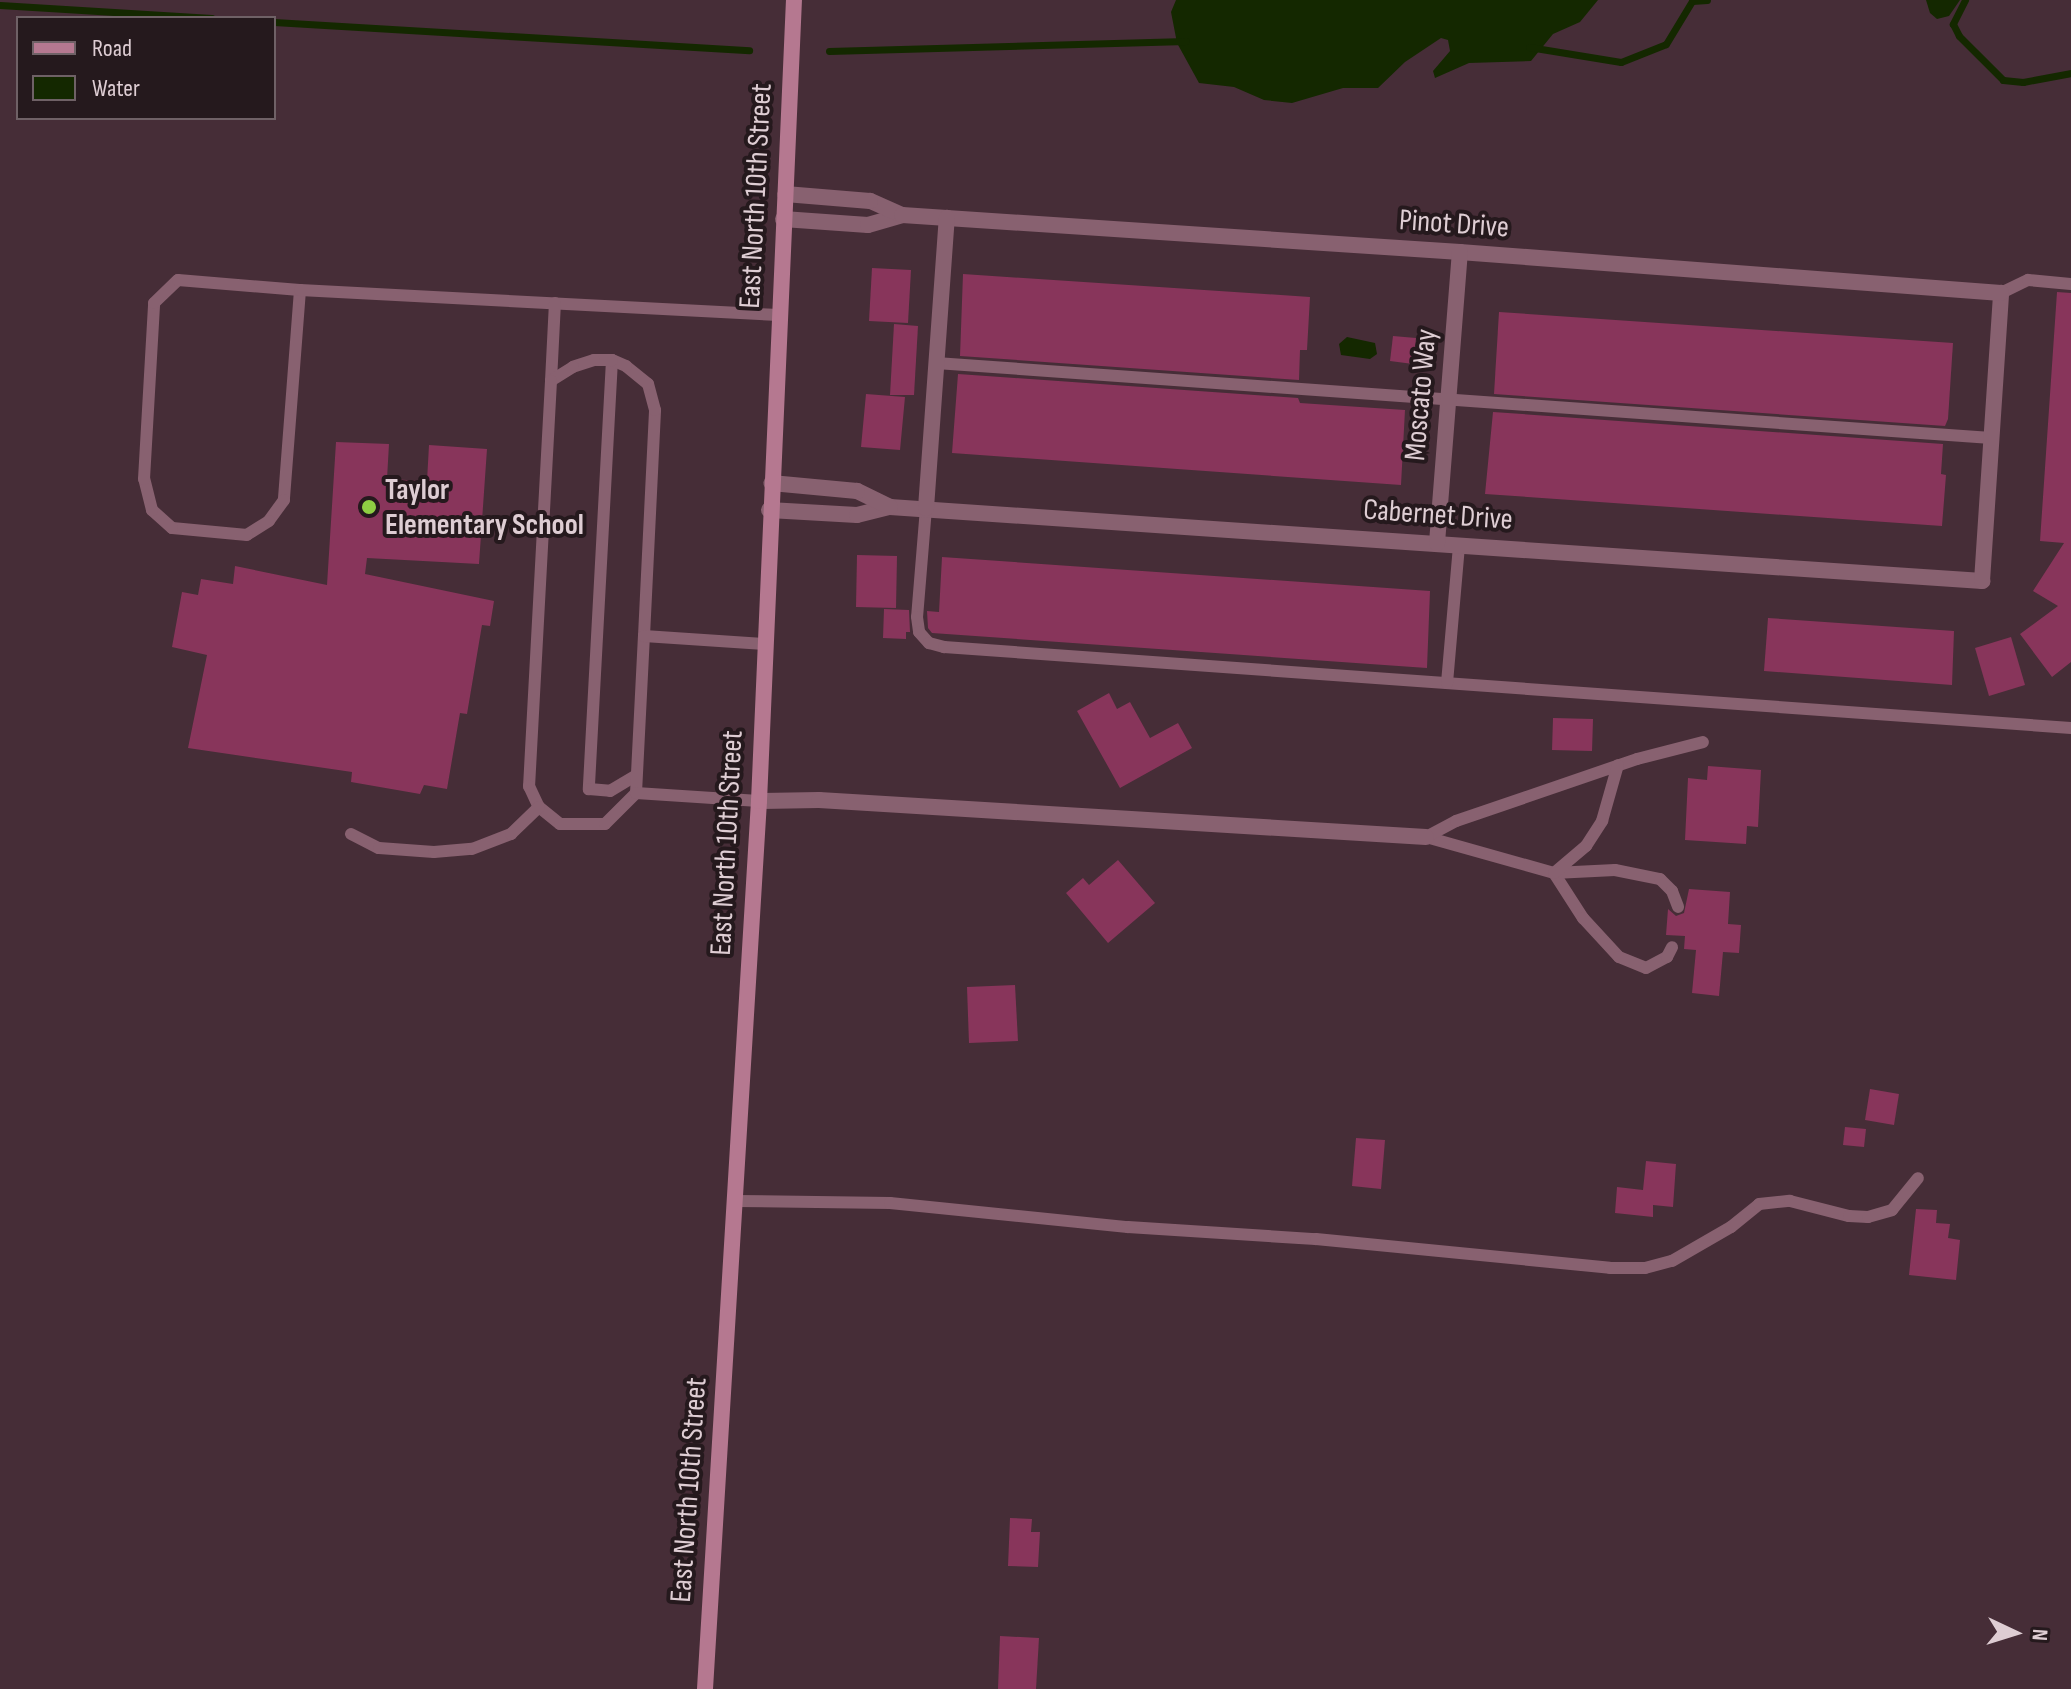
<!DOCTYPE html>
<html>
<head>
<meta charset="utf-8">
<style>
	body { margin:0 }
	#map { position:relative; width:2071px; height:1689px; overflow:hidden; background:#462d37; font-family:"Sofia Sans Condensed",sans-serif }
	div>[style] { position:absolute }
	.water>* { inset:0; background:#142800 }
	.stream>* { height:7px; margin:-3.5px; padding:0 3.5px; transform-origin:3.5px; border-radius:3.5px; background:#142800 }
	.building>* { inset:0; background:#88355b }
	.lane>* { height:12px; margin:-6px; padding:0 6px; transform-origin:6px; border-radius:6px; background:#886170 }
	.street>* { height:16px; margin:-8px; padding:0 8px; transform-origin:8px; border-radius:8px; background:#886170 }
	.secondary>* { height:16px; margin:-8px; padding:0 8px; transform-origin:8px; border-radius:8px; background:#b57890 }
	.dots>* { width:22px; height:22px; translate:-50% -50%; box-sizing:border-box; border:4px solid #25191d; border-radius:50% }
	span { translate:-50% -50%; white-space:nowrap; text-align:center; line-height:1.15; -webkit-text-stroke:8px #25191d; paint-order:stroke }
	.street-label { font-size:30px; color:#decdd3 }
	.poi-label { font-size:30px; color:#decdd3; font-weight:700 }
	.left { translate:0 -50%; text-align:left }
	.legend { position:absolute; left:16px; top:16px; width:260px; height:104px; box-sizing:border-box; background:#25191d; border:2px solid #6f6166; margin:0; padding:10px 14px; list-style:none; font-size:24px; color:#decdd3 }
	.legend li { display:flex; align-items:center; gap:16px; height:40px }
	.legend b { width:40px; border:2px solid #6f6166 }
	.north { position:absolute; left:1975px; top:1593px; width:80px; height:80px; -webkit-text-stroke:6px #25191d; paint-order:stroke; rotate:94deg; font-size:22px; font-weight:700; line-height:32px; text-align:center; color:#decdd3 }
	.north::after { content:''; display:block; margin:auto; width:28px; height:36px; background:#decdd3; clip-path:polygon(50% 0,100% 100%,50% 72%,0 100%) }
</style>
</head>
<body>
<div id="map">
	<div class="water">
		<i style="clip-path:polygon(1176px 0,1598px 0,1580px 22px,1553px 34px,1531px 61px,1469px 63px,1435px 78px,1433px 71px,1450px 51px,1448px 40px,1441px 38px,1405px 62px,1378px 88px,1343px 88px,1292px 103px,1264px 100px,1234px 87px,1199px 83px,1177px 43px,1171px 12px)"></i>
		<i style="clip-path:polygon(1926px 0,1960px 0,1949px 16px,1937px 19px,1930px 13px)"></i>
		<i style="clip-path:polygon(1347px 337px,1375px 343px,1377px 354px,1370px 359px,1341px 355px,1339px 344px)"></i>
	</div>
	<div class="stream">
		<i style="left:1965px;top:0;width:27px;rotate:117deg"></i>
		<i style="left:1953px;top:24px;width:13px;rotate:63deg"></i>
		<i style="left:1959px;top:36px;width:62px;rotate:45deg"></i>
		<i style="left:2003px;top:80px;width:20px;rotate:6deg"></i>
		<i style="left:2023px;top:82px;width:49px;rotate:-10.6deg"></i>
		<i style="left:0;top:5px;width:212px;rotate:3.5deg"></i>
		<i style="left:274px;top:22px;width:476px;rotate:3.4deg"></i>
		<i style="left:1529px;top:47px;width:93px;rotate:9.3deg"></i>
		<i style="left:1621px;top:62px;width:48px;rotate:-21.8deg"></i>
		<i style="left:1666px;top:44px;width:50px;rotate:-58.8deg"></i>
		<i style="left:1692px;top:1px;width:15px;rotate:-4deg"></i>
		<i style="left:829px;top:51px;width:357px;rotate:-1.6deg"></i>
	</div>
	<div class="building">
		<i style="clip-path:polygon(872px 268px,911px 270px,908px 323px,869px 321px)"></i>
		<i style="clip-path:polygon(963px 274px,1310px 297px,1307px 350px,1300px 350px,1299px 380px,960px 356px)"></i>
		<i style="clip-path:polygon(2057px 292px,2071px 293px,2071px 662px,2052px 677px,2020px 634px,2058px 606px,2033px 591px,2064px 543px,2040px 541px)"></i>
		<i style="clip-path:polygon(1499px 312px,1953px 343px,1948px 419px,1945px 426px,1494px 394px)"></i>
		<i style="clip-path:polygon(894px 324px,918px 326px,914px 395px,890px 395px)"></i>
		<i style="clip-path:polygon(1393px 336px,1416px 338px,1413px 364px,1390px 361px)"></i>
		<i style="clip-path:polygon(958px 374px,1298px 398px,1300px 403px,1405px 410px,1401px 485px,952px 453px)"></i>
		<i style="clip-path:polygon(866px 394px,905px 397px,900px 450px,861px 447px)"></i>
		<i style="clip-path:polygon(1493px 412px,1943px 444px,1941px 474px,1946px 475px,1942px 526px,1485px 494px)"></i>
		<i style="clip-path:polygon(336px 442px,389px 444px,387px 479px,427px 481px,429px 445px,487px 449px,479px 564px,367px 558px,365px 574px,494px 601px,490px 626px,482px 625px,467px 714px,460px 713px,447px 789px,424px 785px,420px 794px,351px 782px,352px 772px,188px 748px,207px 655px,172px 647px,182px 592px,198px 595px,201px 579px,233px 584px,235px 566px,327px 585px)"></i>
		<i style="clip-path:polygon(857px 555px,897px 556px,896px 608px,856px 607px)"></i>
		<i style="clip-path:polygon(942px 557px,1430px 591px,1427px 668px,932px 633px,928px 628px,927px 611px,939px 612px)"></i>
		<i style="clip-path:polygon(884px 609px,909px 610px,910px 632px,906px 632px,906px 639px,883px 638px)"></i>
		<i style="clip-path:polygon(1768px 618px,1954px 631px,1952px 685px,1764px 671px)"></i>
		<i style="clip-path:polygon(2011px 637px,2025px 685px,1989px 696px,1975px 648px)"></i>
		<i style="clip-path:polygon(1109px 693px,1117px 709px,1130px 702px,1150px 738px,1178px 723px,1192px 748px,1120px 788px,1077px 711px)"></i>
		<i style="clip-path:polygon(1553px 718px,1593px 719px,1592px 751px,1552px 750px)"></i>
		<i style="clip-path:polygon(1708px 766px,1761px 770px,1758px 827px,1747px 826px,1746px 844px,1685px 840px,1688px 778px,1707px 780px)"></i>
		<i style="clip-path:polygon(1118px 860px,1155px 903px,1108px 943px,1066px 893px,1083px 878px,1089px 885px)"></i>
		<i style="clip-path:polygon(1689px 889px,1730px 892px,1728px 924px,1741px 925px,1739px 953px,1723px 952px,1719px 996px,1692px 993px,1696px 950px,1684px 949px,1685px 936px,1666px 935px,1668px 909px,1676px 916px,1684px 913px)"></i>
		<i style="clip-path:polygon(1015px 985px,1018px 1041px,969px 1043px,967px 987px)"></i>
		<i style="clip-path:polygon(1870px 1089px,1899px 1094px,1894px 1125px,1865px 1120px)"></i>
		<i style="clip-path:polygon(1845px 1127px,1866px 1129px,1864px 1147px,1843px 1145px)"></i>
		<i style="clip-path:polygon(1356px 1138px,1385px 1140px,1381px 1189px,1352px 1186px)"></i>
		<i style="clip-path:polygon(1646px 1161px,1676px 1164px,1673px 1207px,1653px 1205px,1653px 1217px,1615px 1213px,1617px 1187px,1643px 1190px)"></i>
		<i style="clip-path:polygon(1916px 1209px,1937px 1210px,1936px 1223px,1950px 1224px,1948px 1238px,1960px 1240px,1956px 1280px,1909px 1275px)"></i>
		<i style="clip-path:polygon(1010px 1518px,1032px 1519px,1031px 1532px,1040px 1532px,1038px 1567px,1008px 1566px)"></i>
		<i style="clip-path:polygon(1000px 1636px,1039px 1638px,1036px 1689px,998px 1689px)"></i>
	</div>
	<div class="lane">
		<i style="left:300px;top:290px;width:211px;rotate:94.4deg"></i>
		<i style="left:284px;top:500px;width:26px;rotate:126deg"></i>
		<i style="left:269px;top:521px;width:26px;rotate:148deg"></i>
		<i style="left:247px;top:535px;width:75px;rotate:-174.7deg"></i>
		<i style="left:172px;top:528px;width:27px;rotate:-138deg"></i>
		<i style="left:152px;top:510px;width:32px;rotate:-104deg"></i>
		<i style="left:144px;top:479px;width:176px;rotate:-86.7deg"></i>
		<i style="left:154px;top:303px;width:33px;rotate:-44deg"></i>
		<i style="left:178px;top:280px;width:122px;rotate:4.7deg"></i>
		<i style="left:300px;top:290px;width:479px;rotate:3deg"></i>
		<i style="left:2001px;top:293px;width:30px;rotate:-26deg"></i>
		<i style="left:2028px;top:280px;width:43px;rotate:5.3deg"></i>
		<i style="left:612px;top:360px;width:430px;rotate:93.1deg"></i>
		<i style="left:589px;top:789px;width:21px;rotate:5deg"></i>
		<i style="left:610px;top:791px;width:29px;rotate:-31deg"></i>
		<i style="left:936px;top:363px;width:1058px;rotate:4.07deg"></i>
		<i style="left:551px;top:381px;width:78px;rotate:-87.1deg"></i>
		<i style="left:926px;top:508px;width:109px;rotate:94.7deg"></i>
		<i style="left:917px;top:617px;width:15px;rotate:82deg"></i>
		<i style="left:919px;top:632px;width:15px;rotate:48deg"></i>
		<i style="left:929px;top:643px;width:16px;rotate:15deg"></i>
		<i style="left:944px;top:647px;width:1130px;rotate:4.11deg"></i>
		<i style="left:644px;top:636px;width:226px;rotate:-87.2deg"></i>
		<i style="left:655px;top:410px;width:27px;rotate:-105deg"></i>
		<i style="left:648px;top:384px;width:28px;rotate:-141deg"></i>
		<i style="left:626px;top:366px;width:15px;rotate:-157deg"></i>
		<i style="left:612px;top:360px;width:18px;rotate:180deg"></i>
		<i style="left:594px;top:360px;width:22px;rotate:162deg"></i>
		<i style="left:573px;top:367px;width:26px;rotate:148deg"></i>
		<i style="left:551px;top:381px;width:406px;rotate:93.1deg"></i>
		<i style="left:529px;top:786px;width:23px;rotate:65deg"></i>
		<i style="left:539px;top:807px;width:27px;rotate:39deg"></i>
		<i style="left:560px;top:824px;width:45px"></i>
		<i style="left:605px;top:824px;width:44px;rotate:-45deg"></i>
		<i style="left:636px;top:793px;width:157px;rotate:-87.1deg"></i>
		<i style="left:644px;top:636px;width:121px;rotate:3.8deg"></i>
		<i style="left:1447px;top:683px;width:139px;rotate:-85deg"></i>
		<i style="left:636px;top:793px;width:123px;rotate:3.7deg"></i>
		<i style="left:351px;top:834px;width:31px;rotate:27deg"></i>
		<i style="left:379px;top:848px;width:55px;rotate:4.2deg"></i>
		<i style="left:434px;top:852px;width:38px;rotate:-5deg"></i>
		<i style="left:472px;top:849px;width:42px;rotate:-21deg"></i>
		<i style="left:511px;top:834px;width:39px;rotate:-44deg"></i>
		<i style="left:1426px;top:837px;width:133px;rotate:15.7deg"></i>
		<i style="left:1554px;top:873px;width:54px;rotate:57.2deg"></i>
		<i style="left:1583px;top:918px;width:53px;rotate:47.3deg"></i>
		<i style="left:1619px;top:957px;width:29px;rotate:22deg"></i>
		<i style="left:1646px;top:968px;width:24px;rotate:-28deg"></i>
		<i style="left:1667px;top:957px;width:11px;rotate:-63deg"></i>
		<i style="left:1426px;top:837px;width:34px;rotate:-28deg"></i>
		<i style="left:1456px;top:821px;width:191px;rotate:-18.9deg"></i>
		<i style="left:1637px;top:759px;width:68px;rotate:-14.4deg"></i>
		<i style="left:1554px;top:873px;width:61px;rotate:-2.8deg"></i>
		<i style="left:1615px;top:870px;width:46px;rotate:11.3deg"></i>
		<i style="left:1660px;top:879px;width:17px;rotate:45deg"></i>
		<i style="left:1672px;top:891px;width:17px;rotate:69deg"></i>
		<i style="left:1554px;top:873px;width:42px;rotate:-40.2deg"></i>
		<i style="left:1586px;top:846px;width:30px;rotate:-57deg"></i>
		<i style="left:1602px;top:821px;width:58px;rotate:-74.1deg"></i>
		<i style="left:735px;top:1201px;width:155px;rotate:0.7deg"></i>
		<i style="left:890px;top:1203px;width:239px;rotate:5.8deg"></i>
		<i style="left:1128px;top:1227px;width:188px;rotate:3.7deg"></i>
		<i style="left:1316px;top:1239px;width:295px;rotate:5.6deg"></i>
		<i style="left:1610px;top:1268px;width:35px"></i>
		<i style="left:1645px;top:1268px;width:28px;rotate:-15deg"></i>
		<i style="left:1672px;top:1261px;width:68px;rotate:-30deg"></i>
		<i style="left:1731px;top:1227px;width:36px;rotate:-39deg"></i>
		<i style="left:1759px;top:1204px;width:31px;rotate:-6deg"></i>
		<i style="left:1790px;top:1201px;width:61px;rotate:14.3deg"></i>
		<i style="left:1849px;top:1216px;width:19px;rotate:3deg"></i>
		<i style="left:1868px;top:1217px;width:25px;rotate:-16deg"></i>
		<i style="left:1892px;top:1210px;width:41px;rotate:-50.9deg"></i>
	</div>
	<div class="street">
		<i style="left:783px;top:219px;width:85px;rotate:4deg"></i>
		<i style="left:868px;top:225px;width:35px;rotate:-16deg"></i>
		<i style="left:902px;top:215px;width:35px;rotate:-156deg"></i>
		<i style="left:870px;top:201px;width:85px;rotate:-175.3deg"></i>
		<i style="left:890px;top:507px;width:1095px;rotate:3.88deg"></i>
		<i style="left:1982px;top:581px;width:289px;rotate:-86.2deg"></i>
		<i style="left:2001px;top:293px;width:543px;rotate:-175.67deg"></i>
		<i style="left:1460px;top:252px;width:559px;rotate:-176.21deg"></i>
		<i style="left:926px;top:508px;width:291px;rotate:-85.9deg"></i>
		<i style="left:769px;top:510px;width:88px;rotate:3.3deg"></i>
		<i style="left:857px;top:515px;width:34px;rotate:-14deg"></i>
		<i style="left:890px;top:507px;width:37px;rotate:-154deg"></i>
		<i style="left:857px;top:491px;width:86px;rotate:-174.7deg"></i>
		<i style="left:1437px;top:543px;width:292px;rotate:-85.5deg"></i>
		<i style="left:759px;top:801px;width:60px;rotate:-1deg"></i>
		<i style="left:819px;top:800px;width:608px;rotate:3.49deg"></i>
	</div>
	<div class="secondary">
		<i style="left:705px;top:1689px;width:890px;rotate:-86.52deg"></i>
		<i style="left:759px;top:801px;width:802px;rotate:-87.5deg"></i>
	</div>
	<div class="dots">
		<i style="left:369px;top:507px;background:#8ece43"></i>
	</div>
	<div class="street-label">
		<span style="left:756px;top:196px;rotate:-87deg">East North 10th Street</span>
		<span style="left:1454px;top:224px;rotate:4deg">Pinot Drive</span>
		<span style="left:1421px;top:395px;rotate:-85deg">Moscato Way</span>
		<span style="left:1438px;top:515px;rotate:4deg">Cabernet Drive</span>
		<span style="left:727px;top:843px;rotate:-87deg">East North 10th Street</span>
		<span style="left:689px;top:1490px;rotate:-86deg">East North 10th Street</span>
	</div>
	<div class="poi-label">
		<span class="left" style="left:385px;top:507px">Taylor<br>Elementary School</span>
	</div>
	<ul class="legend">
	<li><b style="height:10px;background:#b57890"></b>Road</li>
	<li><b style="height:22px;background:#142800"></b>Water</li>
	</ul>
	<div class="north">N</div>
</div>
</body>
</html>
